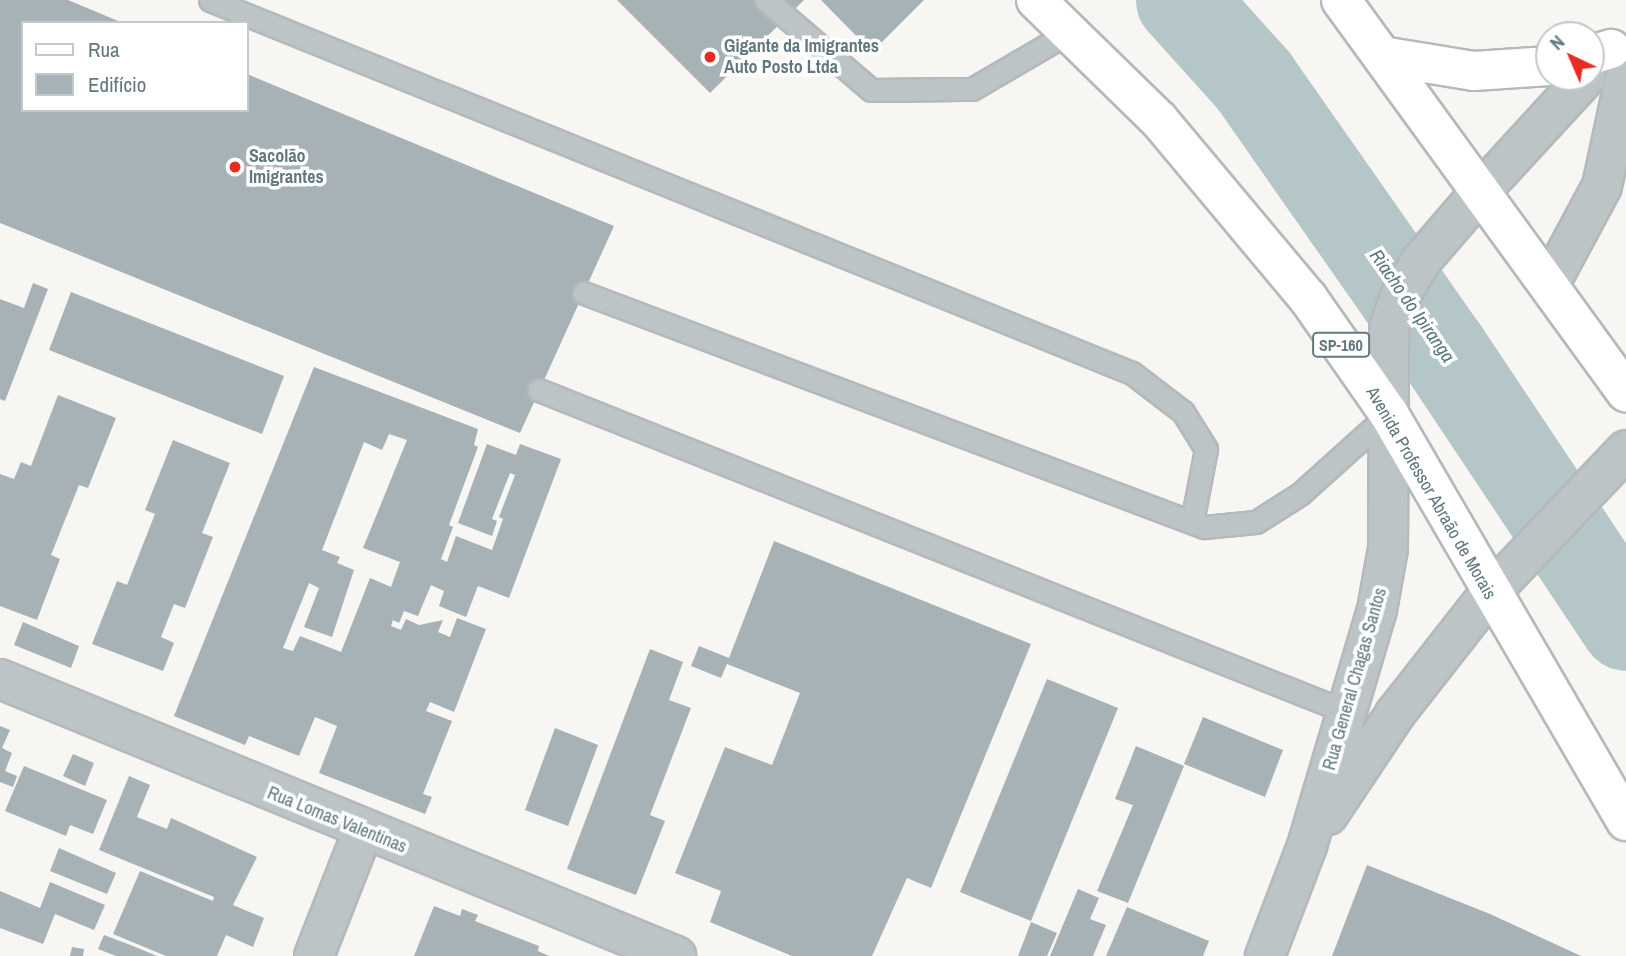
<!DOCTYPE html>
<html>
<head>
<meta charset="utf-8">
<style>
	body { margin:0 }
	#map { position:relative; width:1626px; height:956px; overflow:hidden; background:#f7f6f3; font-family:"Archivo Narrow",sans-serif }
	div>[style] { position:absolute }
	.river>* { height:91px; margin:-45.5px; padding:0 45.5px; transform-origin:45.5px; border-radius:45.5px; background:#b4c6c7 }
	.building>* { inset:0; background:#a6b2b5 }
	.roads { filter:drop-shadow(2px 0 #b3b9bc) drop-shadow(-2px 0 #b3b9bc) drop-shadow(0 2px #b3b9bc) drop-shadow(0 -2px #b3b9bc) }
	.service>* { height:21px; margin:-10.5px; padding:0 10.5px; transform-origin:10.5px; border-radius:10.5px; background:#bdc4c6 }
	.minor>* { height:38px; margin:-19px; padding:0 19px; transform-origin:19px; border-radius:19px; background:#bdc4c6 }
	.tertiary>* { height:38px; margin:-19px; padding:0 19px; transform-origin:19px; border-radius:19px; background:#bdc4c6 }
	.primary>* { height:38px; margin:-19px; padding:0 19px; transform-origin:19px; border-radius:19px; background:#fff }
	.dots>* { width:19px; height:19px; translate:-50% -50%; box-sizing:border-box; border:4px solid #fff; border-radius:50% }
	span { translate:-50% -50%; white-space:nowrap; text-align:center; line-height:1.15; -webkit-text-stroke:7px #fff; paint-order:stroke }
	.shield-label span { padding:2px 5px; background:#fff; border:2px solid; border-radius:5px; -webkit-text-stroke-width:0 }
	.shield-label { font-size:16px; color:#61787f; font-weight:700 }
	.poi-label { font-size:18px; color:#61787f; font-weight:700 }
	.left { translate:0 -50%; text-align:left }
	.street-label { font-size:18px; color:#61787f }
	.water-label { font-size:19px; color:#5b787b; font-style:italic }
	.legend { position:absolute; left:21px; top:21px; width:228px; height:91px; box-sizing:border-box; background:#fff; border:2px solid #c0c9cc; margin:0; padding:9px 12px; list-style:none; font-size:21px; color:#61787f }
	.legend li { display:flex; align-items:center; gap:14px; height:35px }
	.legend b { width:35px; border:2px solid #c0c9cc }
	.north { position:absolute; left:1535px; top:21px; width:70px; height:70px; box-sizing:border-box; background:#fff; border:2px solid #c0c9cc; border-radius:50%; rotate:316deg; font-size:19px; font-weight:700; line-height:28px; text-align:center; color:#61787f }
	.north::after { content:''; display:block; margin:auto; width:24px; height:32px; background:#e92b22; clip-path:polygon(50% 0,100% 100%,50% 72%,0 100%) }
</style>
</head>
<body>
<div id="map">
	<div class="river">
		<i style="left:1181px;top:0;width:108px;rotate:48deg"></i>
		<i style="left:1253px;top:80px;width:331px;rotate:55deg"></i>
		<i style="left:1443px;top:351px;width:329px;rotate:56.3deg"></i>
	</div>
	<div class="building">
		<i style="clip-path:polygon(0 0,68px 0,123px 23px,23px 23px,23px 110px,247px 110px,247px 74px,614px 226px,520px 433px,0 223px)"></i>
		<i style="clip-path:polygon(617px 0,804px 0,710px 93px)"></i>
		<i style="clip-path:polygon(821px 0,924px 0,872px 52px)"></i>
		<i style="clip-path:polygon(33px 283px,48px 289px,5px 401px,0 399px,0 299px,24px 308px)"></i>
		<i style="clip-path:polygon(71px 292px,284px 376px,262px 434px,49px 350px)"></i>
		<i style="clip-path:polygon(evenodd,314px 367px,478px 429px,474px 445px,478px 447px,449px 525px,453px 527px,441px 559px,447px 562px,456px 536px,492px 550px,503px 519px,499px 517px,515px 475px,510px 473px,492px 519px,497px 521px,492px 536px,458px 523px,487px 444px,516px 455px,520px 444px,561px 459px,509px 598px,478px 586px,466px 617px,439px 606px,444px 591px,431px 585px,418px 616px,404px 611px,399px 623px,393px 620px,391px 626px,401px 630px,406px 619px,419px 625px,443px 620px,438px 632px,450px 637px,457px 618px,486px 629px,454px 712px,430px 702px,426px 711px,452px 721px,423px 794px,432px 797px,425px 814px,319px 773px,337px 726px,315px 717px,299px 756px,249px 736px,245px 745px,174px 716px,314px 367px,389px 434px,407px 440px,363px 548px,400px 562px,391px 587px,370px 578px,341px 652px,300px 636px,293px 651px,283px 648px,309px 583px,319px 588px,304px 627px,332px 637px,354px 570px,337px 563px,340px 557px,322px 550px,364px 442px,382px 450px,389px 434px)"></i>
		<i style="clip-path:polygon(58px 395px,116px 418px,88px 488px,79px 485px,51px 555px,60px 559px,37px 620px,0 606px,0 474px,14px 479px,21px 462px,31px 466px)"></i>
		<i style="clip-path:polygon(173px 440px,230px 463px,202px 533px,213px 537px,185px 608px,174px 604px,161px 637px,174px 643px,163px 671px,92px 644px,117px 581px,127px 585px,155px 514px,145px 510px)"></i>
		<i style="clip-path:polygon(774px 541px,1031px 644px,931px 888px,907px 878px,872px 956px,792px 956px,710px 922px,721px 891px,675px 873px,725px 747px,772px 765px,800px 693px,727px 664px,721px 678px,691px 666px,699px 646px,729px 658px)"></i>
		<i style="clip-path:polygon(23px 622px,79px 646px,71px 668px,14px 645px)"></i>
		<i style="clip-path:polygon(650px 649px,683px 662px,669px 700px,691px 708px,650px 815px,665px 821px,636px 895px,567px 869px)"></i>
		<i style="clip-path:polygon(1047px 679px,1118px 708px,1031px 921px,960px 892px)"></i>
		<i style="clip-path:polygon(1203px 717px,1283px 750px,1265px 797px,1184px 764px)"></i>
		<i style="clip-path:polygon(0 726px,10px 730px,2px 748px,12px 753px,5px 771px,17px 776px,13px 787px,0 782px)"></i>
		<i style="clip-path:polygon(555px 728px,598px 745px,568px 826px,525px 810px)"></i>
		<i style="clip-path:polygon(1136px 746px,1184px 766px,1128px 903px,1097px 891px,1133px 805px,1115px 799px)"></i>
		<i style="clip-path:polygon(73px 754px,94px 763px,85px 786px,63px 776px)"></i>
		<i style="clip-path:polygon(24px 766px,107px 800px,93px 834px,70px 825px,66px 836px,5px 811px)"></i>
		<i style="clip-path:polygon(129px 776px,150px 785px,137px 817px,167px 829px,171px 818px,257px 857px,233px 905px,264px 918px,253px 947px,226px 935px,217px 956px,166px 956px,113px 934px,140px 871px,213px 901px,214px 897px,99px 850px)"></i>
		<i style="clip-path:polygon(59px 848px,116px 873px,107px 894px,50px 871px)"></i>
		<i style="clip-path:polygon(1367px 865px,1490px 914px,1581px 956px,1332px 956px)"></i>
		<i style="clip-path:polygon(50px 882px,105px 905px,94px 930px,55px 914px,43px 944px,0 928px,0 891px,40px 908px)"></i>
		<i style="clip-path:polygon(1078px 889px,1099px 898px,1090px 919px,1106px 925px,1093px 956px,1050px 956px)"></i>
		<i style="clip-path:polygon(434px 906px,460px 916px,462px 909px,478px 915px,475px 921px,539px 946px,538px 951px,549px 956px,414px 956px)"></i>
		<i style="clip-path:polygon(1127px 907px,1209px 941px,1203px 956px,1106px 956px)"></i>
		<i style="clip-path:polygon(1031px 922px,1057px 933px,1047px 956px,1018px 956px)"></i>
		<i style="clip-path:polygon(104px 935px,133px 946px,157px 956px,116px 956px,98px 949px)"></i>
		<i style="clip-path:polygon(72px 947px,84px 949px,83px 956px,70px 956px)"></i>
	</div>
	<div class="roads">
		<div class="service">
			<i style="left:210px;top:0;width:995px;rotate:22.03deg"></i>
			<i style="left:1132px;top:373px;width:64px;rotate:37.4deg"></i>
			<i style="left:1183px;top:412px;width:44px;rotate:58.1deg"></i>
			<i style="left:1206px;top:449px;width:74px;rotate:100.9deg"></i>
			<i style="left:766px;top:0;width:138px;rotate:40.6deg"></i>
			<i style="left:871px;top:90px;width:101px;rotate:-0.6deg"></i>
			<i style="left:972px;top:89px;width:111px;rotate:-30.3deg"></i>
			<i style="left:584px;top:293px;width:663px;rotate:20.68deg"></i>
			<i style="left:1204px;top:527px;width:52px;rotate:-5.5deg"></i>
			<i style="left:1256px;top:522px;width:52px;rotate:-32.5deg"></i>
			<i style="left:1300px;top:494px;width:120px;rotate:-42deg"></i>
			<i style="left:539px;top:390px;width:870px;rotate:21.73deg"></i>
		</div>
		<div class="minor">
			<i style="left:1482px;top:190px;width:154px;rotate:-47.4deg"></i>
			<i style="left:1549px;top:285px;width:112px;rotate:-61.8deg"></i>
			<i style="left:1602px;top:186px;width:115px;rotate:-77.9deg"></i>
			<i style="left:0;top:679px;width:731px;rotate:22.28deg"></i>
			<i style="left:314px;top:956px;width:134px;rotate:-68.6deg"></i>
		</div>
		<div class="tertiary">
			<i style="left:1328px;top:815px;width:121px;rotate:-56.4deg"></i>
			<i style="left:1395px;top:714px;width:154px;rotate:-51.9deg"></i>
			<i style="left:1490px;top:593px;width:197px;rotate:-46.4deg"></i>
			<i style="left:1265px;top:956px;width:118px;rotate:-69.1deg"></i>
			<i style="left:1307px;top:846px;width:246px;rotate:-73.5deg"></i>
			<i style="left:1377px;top:610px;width:62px;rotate:-79.8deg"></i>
			<i style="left:1388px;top:549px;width:221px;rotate:-89.7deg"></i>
			<i style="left:1389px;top:328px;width:34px;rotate:-71deg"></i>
			<i style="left:1400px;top:296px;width:41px;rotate:-59deg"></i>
			<i style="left:1421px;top:261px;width:94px;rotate:-49.3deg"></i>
		</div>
		<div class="primary">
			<i style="left:1036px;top:0;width:172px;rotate:44.3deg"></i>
			<i style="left:1159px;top:120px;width:232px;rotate:50.1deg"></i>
			<i style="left:1308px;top:298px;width:141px;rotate:55.1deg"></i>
			<i style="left:1389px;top:414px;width:471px;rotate:59.8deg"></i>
			<i style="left:1341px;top:0;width:485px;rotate:54deg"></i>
			<i style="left:1591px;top:55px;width:21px;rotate:-17deg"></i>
			<i style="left:1382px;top:56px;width:93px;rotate:9.3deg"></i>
			<i style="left:1474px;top:71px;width:75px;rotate:-3.8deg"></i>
		</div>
	</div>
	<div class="dots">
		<i style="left:710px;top:57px;background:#e92b22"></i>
		<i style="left:235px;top:167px;background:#e92b22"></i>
	</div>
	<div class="shield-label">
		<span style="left:1341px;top:345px">SP-160</span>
	</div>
	<div class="poi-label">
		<span class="left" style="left:724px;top:57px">Gigante da Imigrantes<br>Auto Posto Ltda</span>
		<span class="left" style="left:249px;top:167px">Sacolão<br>Imigrantes</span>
	</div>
	<div class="street-label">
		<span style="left:1431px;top:493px;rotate:60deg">Avenida Professor Abraão de Morais</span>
		<span style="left:1355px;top:679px;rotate:-74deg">Rua General Chagas Santos</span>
		<span style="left:337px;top:820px;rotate:22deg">Rua Lomas Valentinas</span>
	</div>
	<div class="water-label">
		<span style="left:1412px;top:306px;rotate:55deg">Riacho do Ipiranga</span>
	</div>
	<ul class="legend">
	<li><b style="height:9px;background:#fff"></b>Rua</li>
	<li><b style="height:19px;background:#a6b2b5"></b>Edifício</li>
	</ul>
	<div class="north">N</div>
</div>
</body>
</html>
